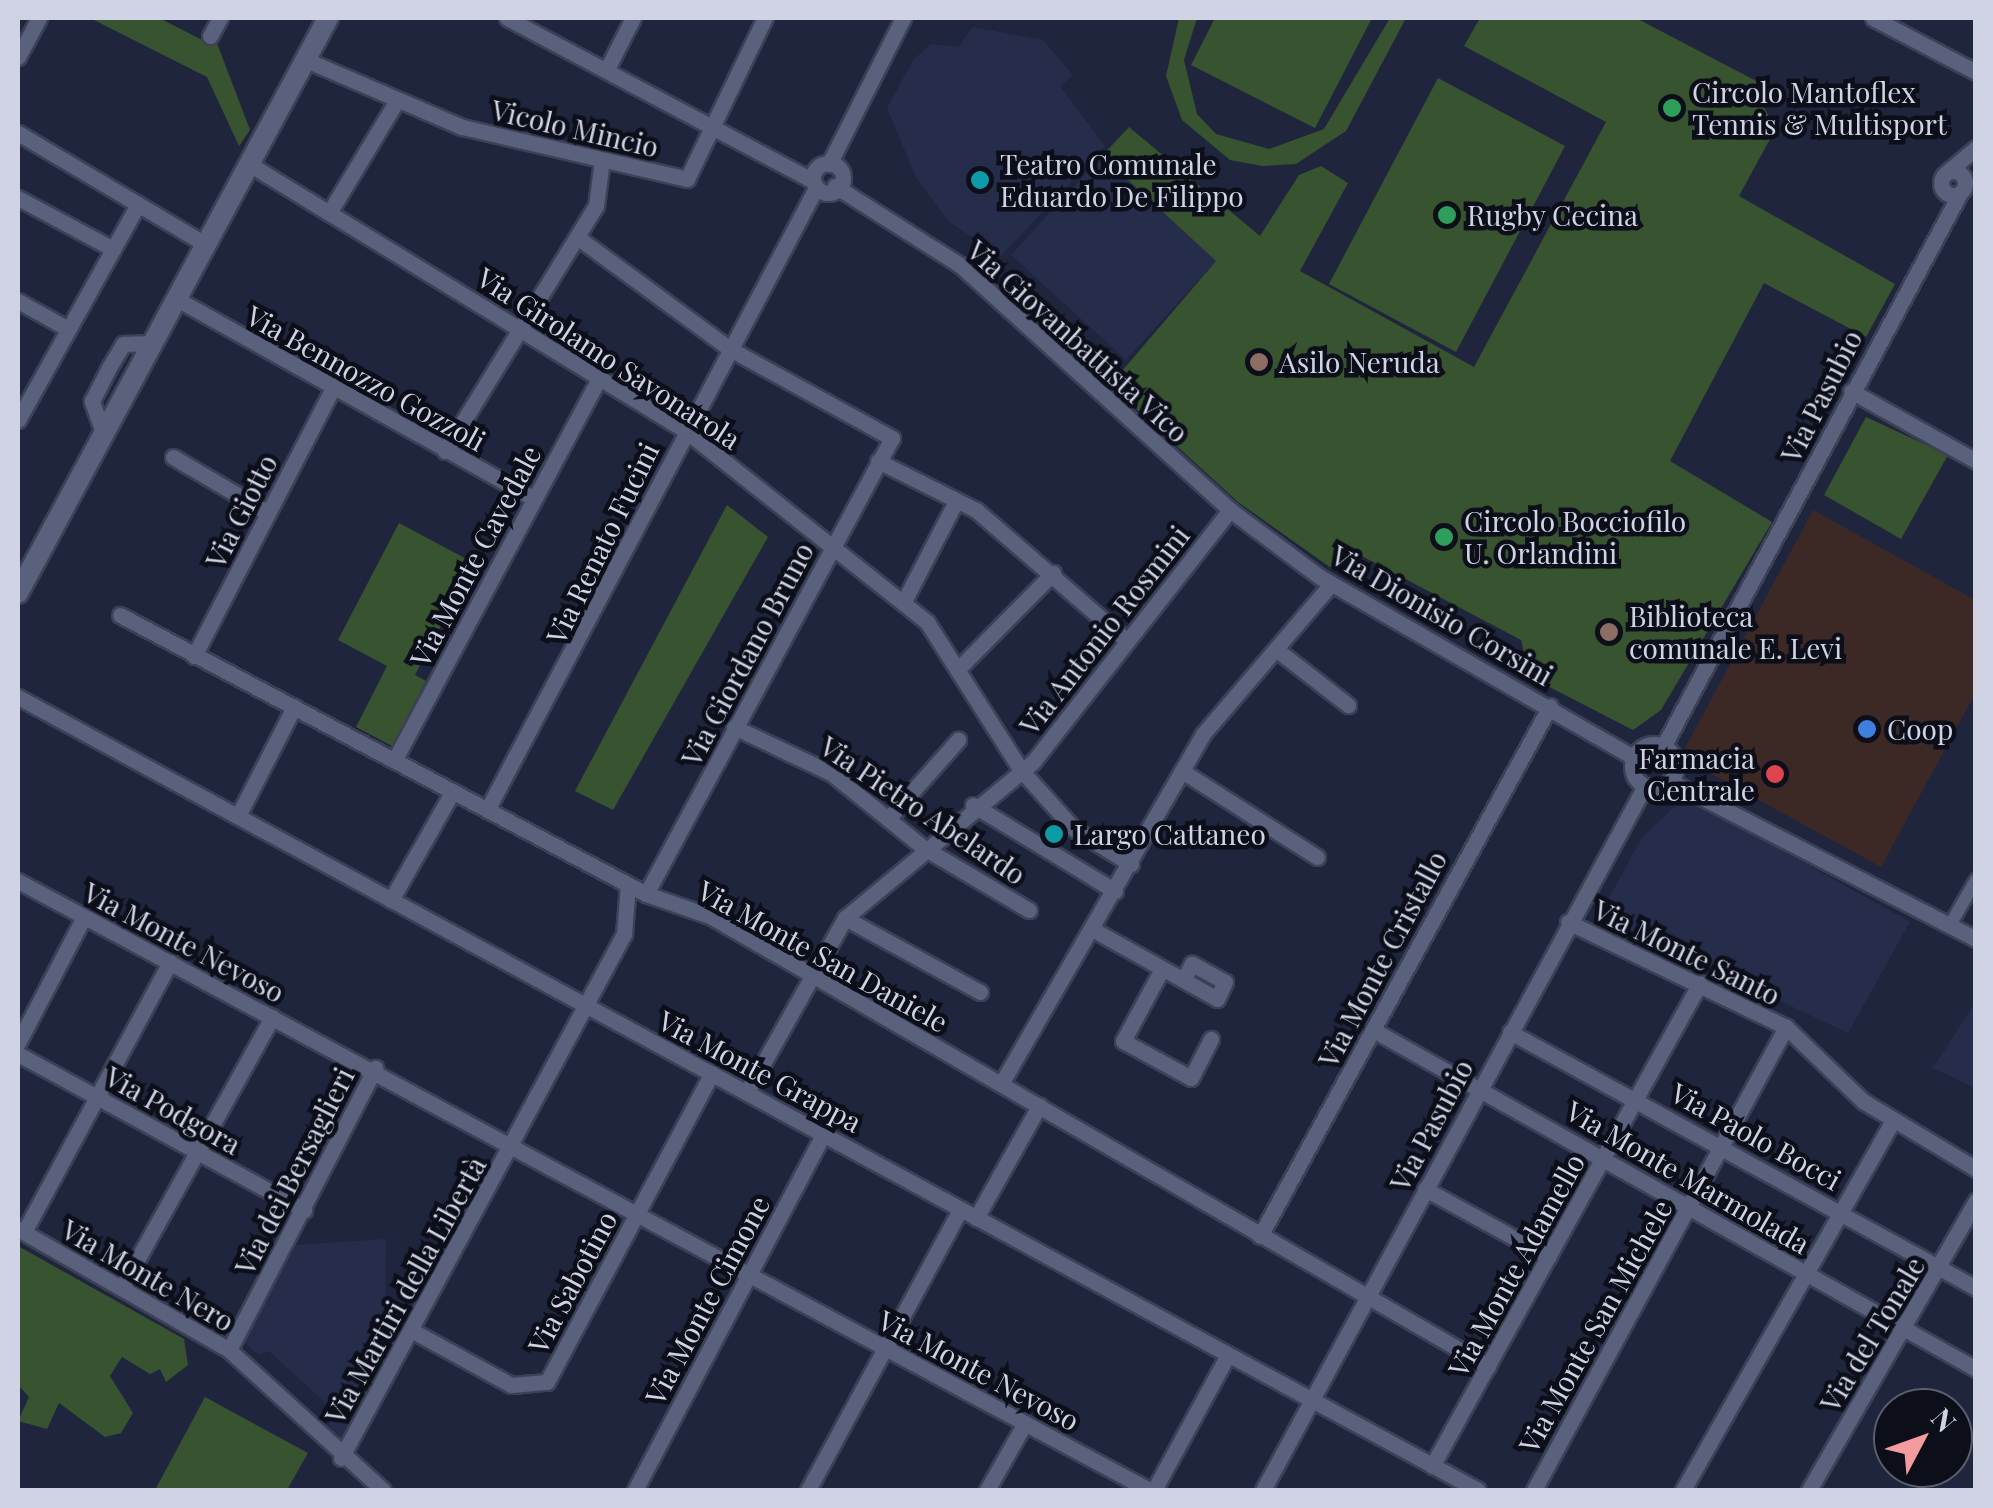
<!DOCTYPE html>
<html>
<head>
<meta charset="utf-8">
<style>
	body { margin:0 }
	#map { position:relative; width:1993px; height:1508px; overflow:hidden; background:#1f253d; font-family:"Playfair Display",serif }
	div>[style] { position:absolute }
	.commercial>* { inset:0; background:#3c2925 }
	.built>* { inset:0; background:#262d4b }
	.green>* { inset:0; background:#38532f }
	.roads { filter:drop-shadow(2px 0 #3c4156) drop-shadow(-2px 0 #3c4156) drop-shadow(0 2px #3c4156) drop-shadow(0 -2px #3c4156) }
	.pedestrian>* { height:12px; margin:-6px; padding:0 6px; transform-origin:6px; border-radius:6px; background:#5a617d }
	.minor>* { height:15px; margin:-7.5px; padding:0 7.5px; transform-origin:7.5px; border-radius:7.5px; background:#5a617d }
	.minor>.ring { margin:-7.5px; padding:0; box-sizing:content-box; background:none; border:15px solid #5a617d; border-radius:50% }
	.tertiary>* { height:20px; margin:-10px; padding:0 10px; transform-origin:10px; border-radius:10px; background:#5a617d }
	.dots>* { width:28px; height:28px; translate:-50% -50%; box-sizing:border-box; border:5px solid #0c0f1a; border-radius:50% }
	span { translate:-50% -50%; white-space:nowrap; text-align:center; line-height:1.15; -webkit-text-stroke:9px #0c0f1a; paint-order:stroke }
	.poi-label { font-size:28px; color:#cfd3e4 }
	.left { translate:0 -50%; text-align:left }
	.right { translate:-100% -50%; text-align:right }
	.street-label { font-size:28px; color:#cfd3e4 }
	.frame { position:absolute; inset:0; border:20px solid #cfd3e4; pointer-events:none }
	.north { position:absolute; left:1873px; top:1388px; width:100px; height:100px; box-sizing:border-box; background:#0c0f1a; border:2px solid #5a5d6b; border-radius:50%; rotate:49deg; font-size:28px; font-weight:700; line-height:40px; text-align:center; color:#cfd3e4 }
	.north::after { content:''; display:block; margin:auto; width:35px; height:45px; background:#f49b9f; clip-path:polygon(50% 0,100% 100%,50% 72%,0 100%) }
</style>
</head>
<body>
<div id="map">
	<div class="commercial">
		<i style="clip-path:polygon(1813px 510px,1975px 600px,1975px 694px,1881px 867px,1706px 771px,1685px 748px)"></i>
	</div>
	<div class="built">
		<i style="clip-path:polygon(972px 27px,1043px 40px,1073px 75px,1060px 86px,1105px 146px,1001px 256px,949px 222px,916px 177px,887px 108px,913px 60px,931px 44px,959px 47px)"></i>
		<i style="clip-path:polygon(1102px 156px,1216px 261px,1126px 360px,1011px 255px)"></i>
		<i style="clip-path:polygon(1685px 796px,1910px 922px,1848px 1033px,1599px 916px,1641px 839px)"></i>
		<i style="clip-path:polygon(1975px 1003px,1976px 1088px,1975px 1088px,1933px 1068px)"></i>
		<i style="clip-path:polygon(386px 1239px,385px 1306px,401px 1304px,404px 1317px,342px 1440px,329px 1426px,333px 1410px,269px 1351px,259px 1355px,244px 1342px,296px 1245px)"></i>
	</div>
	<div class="green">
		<i style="clip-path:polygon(90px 18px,159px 18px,210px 44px,215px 38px,250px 130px,239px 146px,207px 77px)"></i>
		<i style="clip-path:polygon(1179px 18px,1197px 18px,1184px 60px,1197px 114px,1216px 134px,1269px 149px,1324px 129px,1390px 18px,1406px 18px,1346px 131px,1296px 164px,1262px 166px,1230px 160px,1182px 120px,1166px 76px)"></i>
		<i style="clip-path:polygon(1215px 18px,1372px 18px,1315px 128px,1191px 65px)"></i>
		<i style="clip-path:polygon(1480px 18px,1636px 18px,1760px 83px,1756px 94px,1776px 128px,1739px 196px,1895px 284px,1866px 337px,1764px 283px,1670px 461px,1772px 522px,1661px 710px,1633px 730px,1530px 677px,1521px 640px,1358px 554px,1334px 570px,1238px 502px,1110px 385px,1216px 261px,1102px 156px,1129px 127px,1260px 236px,1299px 175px,1321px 166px,1348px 183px,1300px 271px,1474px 367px,1606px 122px,1464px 46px)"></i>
		<i style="clip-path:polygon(1438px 78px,1565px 146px,1456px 352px,1329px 284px)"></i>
		<i style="clip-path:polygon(1866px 417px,1948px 455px,1901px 539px,1824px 495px)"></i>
		<i style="clip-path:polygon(727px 505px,768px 537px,613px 810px,575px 791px)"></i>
		<i style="clip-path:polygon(399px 523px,474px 563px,415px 675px,426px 681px,392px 746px,356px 727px,387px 666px,338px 640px)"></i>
		<i style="clip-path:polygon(18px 1246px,184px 1339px,188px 1365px,166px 1382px,160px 1369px,150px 1374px,122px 1357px,110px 1376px,133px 1413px,121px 1433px,105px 1437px,59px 1403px,47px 1429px,18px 1421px,29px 1397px,18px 1385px)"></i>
		<i style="clip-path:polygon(205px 1397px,308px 1453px,287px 1490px,155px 1490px)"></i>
	</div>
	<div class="roads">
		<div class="pedestrian">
			<i style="left:1950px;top:925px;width:52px;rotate:-60deg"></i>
		</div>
		<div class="minor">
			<i style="left:507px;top:18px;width:343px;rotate:28deg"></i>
			<i style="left:1873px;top:18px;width:116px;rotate:27.7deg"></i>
			<i style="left:210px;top:36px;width:21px;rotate:-61deg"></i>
			<i style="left:18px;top:57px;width:44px;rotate:-61.7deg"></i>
			<i style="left:304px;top:59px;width:172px;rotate:23.3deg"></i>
			<i style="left:462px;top:127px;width:231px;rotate:13deg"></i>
			<i style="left:687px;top:179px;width:179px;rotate:-64.2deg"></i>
			<i style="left:607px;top:69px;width:57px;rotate:-63deg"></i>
			<i style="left:18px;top:133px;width:217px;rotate:30.7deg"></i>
			<i class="ring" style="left:813px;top:163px;width:15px;height:15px"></i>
			<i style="left:249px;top:164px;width:512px;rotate:31.42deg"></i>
			<i style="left:686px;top:431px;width:308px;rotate:38.4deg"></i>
			<i style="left:927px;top:622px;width:175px;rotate:57.6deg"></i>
			<i style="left:1021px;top:770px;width:79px;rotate:48.1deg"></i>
			<i style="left:1074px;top:829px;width:67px;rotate:31.6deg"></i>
			<i style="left:829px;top:164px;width:164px;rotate:-63.1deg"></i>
			<i class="ring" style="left:1941px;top:171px;width:9px;height:9px"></i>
			<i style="left:1946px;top:173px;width:39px;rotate:-40deg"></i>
			<i style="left:835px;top:186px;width:148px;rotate:32.3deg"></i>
			<i style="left:960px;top:265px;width:365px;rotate:42.2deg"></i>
			<i style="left:1230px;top:510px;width:112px;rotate:36.7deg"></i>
			<i style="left:1320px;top:577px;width:361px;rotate:29.9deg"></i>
			<i style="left:18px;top:198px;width:108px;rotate:28.2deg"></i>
			<i style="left:329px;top:213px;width:130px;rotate:-58.9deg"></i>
			<i style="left:577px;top:237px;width:190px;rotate:36.2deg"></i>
			<i style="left:730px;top:349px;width:185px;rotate:28.8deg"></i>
			<i style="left:892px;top:438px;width:518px;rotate:118.35deg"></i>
			<i style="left:175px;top:298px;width:411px;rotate:29.2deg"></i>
			<i style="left:18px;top:301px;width:57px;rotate:29.2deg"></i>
			<i style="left:1851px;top:391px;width:143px;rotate:29.2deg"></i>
			<i style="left:18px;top:420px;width:247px;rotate:-60.9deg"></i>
			<i style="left:103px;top:432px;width:33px;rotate:-110deg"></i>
			<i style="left:92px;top:401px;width:39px;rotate:-63deg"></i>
			<i style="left:110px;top:366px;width:26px;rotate:-59deg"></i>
			<i style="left:123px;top:344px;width:28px;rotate:-2deg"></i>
			<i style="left:445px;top:451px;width:288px;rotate:-58.4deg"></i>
			<i style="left:596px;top:206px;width:46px;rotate:-82.6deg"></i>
			<i style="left:173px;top:457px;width:110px;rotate:30.5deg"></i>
			<i style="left:878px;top:461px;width:110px;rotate:26.6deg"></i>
			<i style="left:976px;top:510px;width:198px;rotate:40.9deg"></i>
			<i style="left:903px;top:603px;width:115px;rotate:-62.5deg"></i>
			<i style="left:120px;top:615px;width:595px;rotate:27.94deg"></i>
			<i style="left:646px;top:894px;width:68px;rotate:19deg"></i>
			<i style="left:710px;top:916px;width:899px;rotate:30.05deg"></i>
			<i style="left:1277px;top:650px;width:90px;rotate:37.8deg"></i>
			<i style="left:194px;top:656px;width:300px;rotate:-62.6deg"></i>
			<i style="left:959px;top:668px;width:134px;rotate:-45.3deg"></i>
			<i style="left:18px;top:697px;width:1661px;rotate:28.51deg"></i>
			<i style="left:734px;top:727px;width:107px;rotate:25.4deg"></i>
			<i style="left:831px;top:773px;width:119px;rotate:38.9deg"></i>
			<i style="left:924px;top:848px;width:122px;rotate:30.6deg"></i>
			<i class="ring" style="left:1632px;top:744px;width:29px;height:29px"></i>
			<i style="left:1664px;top:745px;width:624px;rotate:-61.79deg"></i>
			<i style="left:395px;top:759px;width:434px;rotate:-61.8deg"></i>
			<i style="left:1182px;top:771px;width:160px;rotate:32.5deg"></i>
			<i style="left:1670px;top:781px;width:344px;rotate:27.3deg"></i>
			<i style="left:973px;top:805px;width:166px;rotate:31.2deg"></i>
			<i style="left:487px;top:810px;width:701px;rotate:-62.12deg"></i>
			<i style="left:238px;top:816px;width:123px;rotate:-62.8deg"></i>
			<i style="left:888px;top:819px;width:106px;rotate:-48.5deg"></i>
			<i style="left:18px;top:881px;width:1285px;rotate:28.3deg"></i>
			<i style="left:391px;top:900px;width:125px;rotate:-60.4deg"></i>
			<i style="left:845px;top:918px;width:154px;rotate:28.7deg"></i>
			<i style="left:1568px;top:922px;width:242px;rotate:25.7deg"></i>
			<i style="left:1786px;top:1027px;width:107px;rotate:43.9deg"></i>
			<i style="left:1863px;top:1101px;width:132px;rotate:31deg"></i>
			<i style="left:1092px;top:929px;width:143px;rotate:29.2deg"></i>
			<i style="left:1217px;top:999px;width:19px;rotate:-65deg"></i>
			<i style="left:1225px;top:982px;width:38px;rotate:-151deg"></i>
			<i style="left:1192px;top:964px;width:18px;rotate:119deg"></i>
			<i style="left:1162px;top:969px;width:82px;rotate:118.4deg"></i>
			<i style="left:1123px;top:1041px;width:77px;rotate:28.6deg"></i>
			<i style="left:1191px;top:1078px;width:44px;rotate:-62.9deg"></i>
			<i style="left:1375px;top:1031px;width:690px;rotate:29.35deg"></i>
			<i style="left:1510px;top:1032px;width:532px;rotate:28.78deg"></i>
			<i style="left:18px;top:1043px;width:142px;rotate:-62.4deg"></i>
			<i style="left:18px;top:1054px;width:326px;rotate:28.6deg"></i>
			<i style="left:1001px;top:1084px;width:404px;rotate:-60deg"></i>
			<i style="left:1203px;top:734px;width:197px;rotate:-49.5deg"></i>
			<i style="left:747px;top:1092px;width:200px;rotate:-60.6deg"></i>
			<i style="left:845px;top:918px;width:244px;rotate:-39.7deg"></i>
			<i style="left:1033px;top:762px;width:320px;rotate:-52deg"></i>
			<i style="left:1425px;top:1189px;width:141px;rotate:28.7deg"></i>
			<i style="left:976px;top:1218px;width:129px;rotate:-60.6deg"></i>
			<i style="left:18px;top:1229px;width:243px;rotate:29.8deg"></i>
			<i style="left:229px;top:1350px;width:208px;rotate:42.3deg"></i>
			<i style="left:24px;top:1232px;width:307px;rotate:-61.6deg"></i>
			<i style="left:1260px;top:1236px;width:604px;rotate:-61.31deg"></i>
			<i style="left:122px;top:1287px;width:309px;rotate:-60.9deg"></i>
			<i style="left:411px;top:1330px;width:114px;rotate:28.8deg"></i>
			<i style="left:511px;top:1385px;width:36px;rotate:-5deg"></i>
			<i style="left:547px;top:1382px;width:350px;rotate:-61.9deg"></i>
			<i style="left:229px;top:1350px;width:318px;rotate:-62.6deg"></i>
			<i style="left:341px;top:1458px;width:596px;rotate:-61.63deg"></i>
			<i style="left:624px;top:934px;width:50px;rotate:-85.4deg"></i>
			<i style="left:1432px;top:1466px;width:552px;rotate:-60.98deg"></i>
			<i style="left:635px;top:1490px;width:404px;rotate:-62.1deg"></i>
			<i style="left:808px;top:1490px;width:319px;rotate:-61.5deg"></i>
			<i style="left:987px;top:1490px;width:77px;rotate:-60.4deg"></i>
			<i style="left:1154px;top:1490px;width:154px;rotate:-61.3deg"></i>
			<i style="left:1263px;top:1490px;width:801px;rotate:-61.52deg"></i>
			<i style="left:1534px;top:1490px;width:527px;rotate:-61.44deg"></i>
			<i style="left:1683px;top:1490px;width:425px;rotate:-60.4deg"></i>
			<i style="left:1809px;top:1490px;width:334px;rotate:-60deg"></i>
		</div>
		<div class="tertiary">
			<i style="left:18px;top:593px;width:653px;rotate:-61.67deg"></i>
		</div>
	</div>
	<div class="dots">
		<i style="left:1672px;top:108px;background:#2e9e5b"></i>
		<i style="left:980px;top:180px;background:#0f9aa8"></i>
		<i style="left:1447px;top:215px;background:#2e9e5b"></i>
		<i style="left:1259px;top:362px;background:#8d6e63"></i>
		<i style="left:1444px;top:537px;background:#2e9e5b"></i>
		<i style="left:1609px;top:632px;background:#8d6e63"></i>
		<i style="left:1867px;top:729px;background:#3f7fe0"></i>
		<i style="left:1775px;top:774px;background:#e0444e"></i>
		<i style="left:1054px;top:834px;background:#0f9aa8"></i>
	</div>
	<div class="poi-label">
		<span class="left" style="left:1692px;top:108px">Circolo Mantoflex<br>Tennis &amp; Multisport</span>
		<span class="left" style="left:1000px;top:180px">Teatro Comunale<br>Eduardo De Filippo</span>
		<span class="left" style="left:1467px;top:215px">Rugby Cecina</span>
		<span class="left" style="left:1279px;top:362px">Asilo Neruda</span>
		<span class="left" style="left:1464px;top:537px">Circolo Bocciofilo<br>U. Orlandini</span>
		<span class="left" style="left:1629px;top:632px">Biblioteca<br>comunale E. Levi</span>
		<span class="left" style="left:1887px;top:729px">Coop</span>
		<span class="right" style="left:1755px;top:774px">Farmacia<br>Centrale</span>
		<span class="left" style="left:1074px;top:834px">Largo Cattaneo</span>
	</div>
	<div class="street-label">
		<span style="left:575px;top:128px;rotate:13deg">Vicolo Mincio</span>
		<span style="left:1078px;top:341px;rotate:42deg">Via Giovanbattista Vico</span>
		<span style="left:609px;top:358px;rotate:33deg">Via Girolamo Savonarola</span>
		<span style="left:366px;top:378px;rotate:29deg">Via Bennozzo Gozzoli</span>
		<span style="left:1821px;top:396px;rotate:-63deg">Via Pasubio</span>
		<span style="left:241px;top:511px;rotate:-63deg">Via Giotto</span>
		<span style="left:602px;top:543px;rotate:-64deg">Via Renato Fucini</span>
		<span style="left:475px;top:556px;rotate:-62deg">Via Monte Cavedale</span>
		<span style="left:1442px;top:615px;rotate:30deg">Via Dionisio Corsini</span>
		<span style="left:1104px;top:630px;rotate:-52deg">Via Antonio Rosmini</span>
		<span style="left:747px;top:654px;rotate:-62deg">Via Giordano Bruno</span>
		<span style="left:923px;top:810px;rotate:34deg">Via Pietro Abelardo</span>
		<span style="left:184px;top:942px;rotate:28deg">Via Monte Nevoso</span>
		<span style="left:1687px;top:952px;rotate:26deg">Via Monte Santo</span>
		<span style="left:823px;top:956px;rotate:29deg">Via Monte San Daniele</span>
		<span style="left:1382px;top:959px;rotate:-62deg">Via Monte Cristallo</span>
		<span style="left:760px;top:1071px;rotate:28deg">Via Monte Grappa</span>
		<span style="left:173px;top:1110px;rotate:29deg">Via Podgora</span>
		<span style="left:1431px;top:1125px;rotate:-62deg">Via Pasubio</span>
		<span style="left:1756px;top:1136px;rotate:29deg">Via Paolo Bocci</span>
		<span style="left:294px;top:1171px;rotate:-63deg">Via dei Bersaglieri</span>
		<span style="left:1688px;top:1177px;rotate:30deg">Via Monte Marmolada</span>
		<span style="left:1516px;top:1265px;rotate:-61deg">Via Monte Adamello</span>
		<span style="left:148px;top:1275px;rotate:30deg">Via Monte Nero</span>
		<span style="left:572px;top:1282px;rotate:-62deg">Via Sabotino</span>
		<span style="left:405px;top:1290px;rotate:-61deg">Via Martiri della Libertà</span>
		<span style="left:707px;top:1300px;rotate:-62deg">Via Monte Cimone</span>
		<span style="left:1595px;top:1326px;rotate:-61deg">Via Monte San Michele</span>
		<span style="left:1872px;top:1334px;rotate:-59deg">Via del Tonale</span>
		<span style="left:979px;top:1370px;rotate:28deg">Via Monte Nevoso</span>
	</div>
	<div class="frame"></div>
	<div class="north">N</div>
</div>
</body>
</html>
